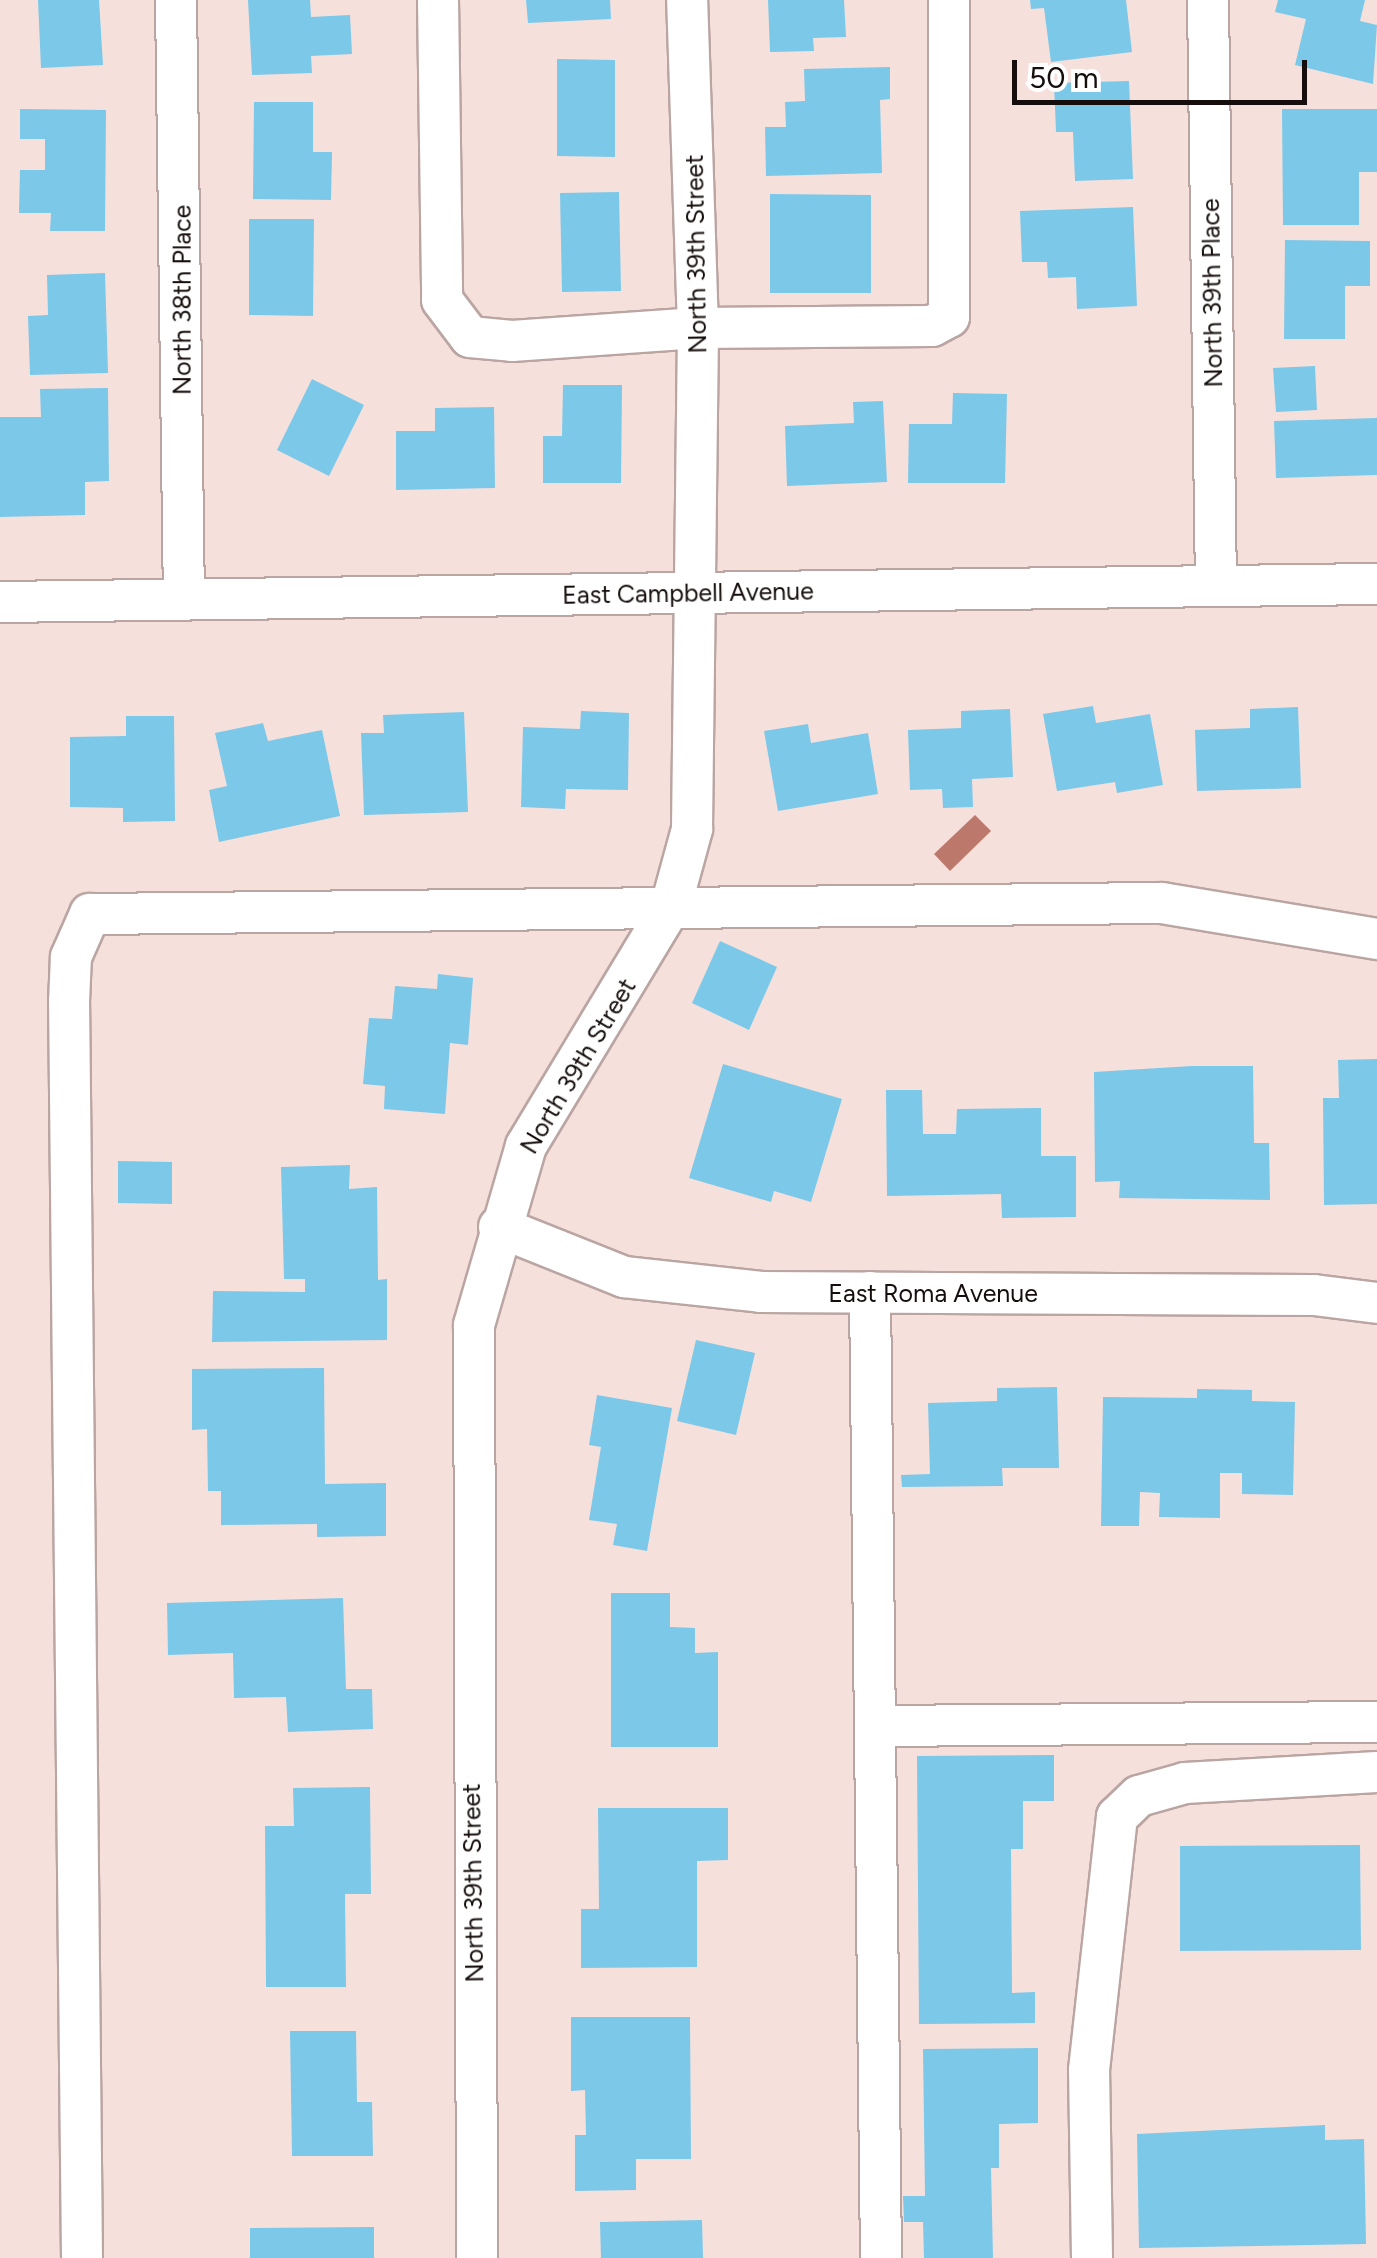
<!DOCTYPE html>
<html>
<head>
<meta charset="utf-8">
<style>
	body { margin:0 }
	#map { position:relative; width:1377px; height:2258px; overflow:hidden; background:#f6e0dc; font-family:Figtree,sans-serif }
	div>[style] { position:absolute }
	.water>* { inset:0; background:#bd786c }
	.building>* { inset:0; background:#7bc8e9 }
	.roads { filter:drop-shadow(2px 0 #baa5a2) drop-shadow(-2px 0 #baa5a2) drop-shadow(0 2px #baa5a2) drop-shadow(0 -2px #baa5a2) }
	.minor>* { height:40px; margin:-20px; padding:0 20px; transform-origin:20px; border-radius:20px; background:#fff }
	span { translate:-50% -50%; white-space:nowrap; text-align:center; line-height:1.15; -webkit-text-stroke:8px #fff; paint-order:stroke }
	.street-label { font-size:25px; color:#150e0c }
	.scale { position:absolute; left:1012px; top:60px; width:295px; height:45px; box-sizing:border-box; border:5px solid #150e0c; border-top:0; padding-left:12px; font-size:30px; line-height:35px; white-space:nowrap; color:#150e0c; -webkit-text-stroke:8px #fff; paint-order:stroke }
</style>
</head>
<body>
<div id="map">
	<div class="water">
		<i style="clip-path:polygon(975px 815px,991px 831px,950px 871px,934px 854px)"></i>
	</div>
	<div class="building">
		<i style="clip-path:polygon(38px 0,99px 0,103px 65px,41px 68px)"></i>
		<i style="clip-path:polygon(248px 0,310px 0,311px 17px,350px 15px,352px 54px,311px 56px,312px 73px,252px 75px)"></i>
		<i style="clip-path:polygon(526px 0,610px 0,611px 19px,528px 23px)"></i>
		<i style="clip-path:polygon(768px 0,844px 0,846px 37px,813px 38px,814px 51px,770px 52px)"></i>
		<i style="clip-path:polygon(1030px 0,1126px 0,1132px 52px,1051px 62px,1044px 8px,1031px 9px)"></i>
		<i style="clip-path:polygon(1278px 0,1365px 0,1360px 21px,1377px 25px,1373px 84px,1295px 65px,1306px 19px,1275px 12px)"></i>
		<i style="clip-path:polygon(557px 59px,615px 60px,615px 157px,557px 156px)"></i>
		<i style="clip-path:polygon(890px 67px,890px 99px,880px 100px,882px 173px,766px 176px,765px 127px,786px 127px,785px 102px,805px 101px,804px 69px)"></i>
		<i style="clip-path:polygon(1129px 81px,1133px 179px,1075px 181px,1073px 132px,1056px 132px,1054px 83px)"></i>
		<i style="clip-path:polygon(254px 102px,313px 102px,313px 152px,332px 152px,331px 200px,253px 199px)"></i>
		<i style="clip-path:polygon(20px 109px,106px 110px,105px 231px,50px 231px,51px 213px,19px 213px,20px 170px,45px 170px,45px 139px,20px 139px)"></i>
		<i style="clip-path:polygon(1282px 109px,1377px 109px,1377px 172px,1359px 172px,1359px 225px,1283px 225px)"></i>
		<i style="clip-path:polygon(619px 192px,621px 291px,562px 292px,560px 193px)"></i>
		<i style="clip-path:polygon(770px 194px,871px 195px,871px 293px,770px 293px)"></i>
		<i style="clip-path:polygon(1133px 207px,1137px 306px,1077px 309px,1076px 277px,1048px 278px,1047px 262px,1022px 262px,1020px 211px)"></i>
		<i style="clip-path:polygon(249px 219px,314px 219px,313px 316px,249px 315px)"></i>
		<i style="clip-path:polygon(1285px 240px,1370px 241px,1370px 286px,1345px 286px,1345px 339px,1284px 339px)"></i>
		<i style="clip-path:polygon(105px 273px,108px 373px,30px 375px,28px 316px,48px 315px,47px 275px)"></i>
		<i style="clip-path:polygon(1315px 366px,1317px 410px,1276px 412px,1273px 368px)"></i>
		<i style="clip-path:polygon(312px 379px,364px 405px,329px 476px,277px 450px)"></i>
		<i style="clip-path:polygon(563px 385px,622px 385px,621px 483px,543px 483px,543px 436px,562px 436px)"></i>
		<i style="clip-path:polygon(108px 388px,109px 481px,85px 482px,85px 515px,0 517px,0 417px,41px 417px,40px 389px)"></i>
		<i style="clip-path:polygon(953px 393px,1007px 394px,1005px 483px,908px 483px,909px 424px,952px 424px)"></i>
		<i style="clip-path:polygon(883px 401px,887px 482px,787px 486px,785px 426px,854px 423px,853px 402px)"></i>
		<i style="clip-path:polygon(494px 407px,495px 488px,396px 490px,396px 431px,435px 431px,435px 408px)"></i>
		<i style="clip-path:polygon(1377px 418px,1377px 475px,1276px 478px,1274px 421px)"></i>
		<i style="clip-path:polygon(1093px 706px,1096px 723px,1150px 714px,1163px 785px,1117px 793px,1115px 782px,1057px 791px,1043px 714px)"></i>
		<i style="clip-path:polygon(1298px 707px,1301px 788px,1197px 791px,1195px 730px,1250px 728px,1250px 709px)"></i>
		<i style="clip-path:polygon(1010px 709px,1013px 777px,972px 779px,973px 807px,943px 808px,942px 789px,910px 790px,908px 730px,961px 728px,961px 711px)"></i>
		<i style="clip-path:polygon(581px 711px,629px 713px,628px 790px,566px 789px,565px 809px,521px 807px,523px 727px,580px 729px)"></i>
		<i style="clip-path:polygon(464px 712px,468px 812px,364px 815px,361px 733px,384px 733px,383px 715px)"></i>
		<i style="clip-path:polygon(126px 716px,174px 716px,175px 821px,123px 822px,123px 808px,70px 807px,70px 737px,126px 736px)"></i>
		<i style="clip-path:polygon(263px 723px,268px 741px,322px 730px,340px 816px,219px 842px,209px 790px,227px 786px,215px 733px)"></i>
		<i style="clip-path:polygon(808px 724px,811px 743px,868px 733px,878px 794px,778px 811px,764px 731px)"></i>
		<i style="clip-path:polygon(720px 941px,777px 967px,749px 1030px,692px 1003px)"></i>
		<i style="clip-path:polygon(438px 974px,473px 978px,468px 1045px,450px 1043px,445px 1114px,384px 1109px,385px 1086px,363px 1084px,369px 1018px,392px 1019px,395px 986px,437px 989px)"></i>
		<i style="clip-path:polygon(1377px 1059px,1377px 1204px,1324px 1205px,1323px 1098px,1339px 1098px,1338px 1060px)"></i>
		<i style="clip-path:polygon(723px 1064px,842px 1099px,811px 1202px,774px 1191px,771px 1202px,689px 1178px)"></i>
		<i style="clip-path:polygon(1192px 1066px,1253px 1066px,1254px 1143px,1269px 1143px,1270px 1200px,1119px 1198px,1120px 1181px,1095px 1182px,1094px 1072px)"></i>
		<i style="clip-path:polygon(886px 1090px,922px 1090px,923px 1134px,956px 1134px,957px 1109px,1041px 1108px,1041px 1156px,1076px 1156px,1076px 1217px,1002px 1218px,1001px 1194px,887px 1196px)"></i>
		<i style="clip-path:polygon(118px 1161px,172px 1162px,172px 1204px,118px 1203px)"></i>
		<i style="clip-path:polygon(350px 1165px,349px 1189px,377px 1187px,378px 1280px,387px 1279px,387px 1340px,212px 1342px,213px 1291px,305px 1292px,305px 1279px,284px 1279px,281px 1167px)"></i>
		<i style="clip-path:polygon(696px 1340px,755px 1353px,736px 1435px,677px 1421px)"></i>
		<i style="clip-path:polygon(324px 1368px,325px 1484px,386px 1483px,386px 1536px,317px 1537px,317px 1524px,221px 1525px,221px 1491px,208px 1491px,207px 1429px,192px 1430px,192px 1369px)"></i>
		<i style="clip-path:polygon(1057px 1387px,1059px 1468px,1002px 1468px,1003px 1486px,902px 1487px,901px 1475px,930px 1474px,928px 1403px,997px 1401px,997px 1388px)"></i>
		<i style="clip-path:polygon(1197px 1389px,1252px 1390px,1252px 1401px,1295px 1402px,1293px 1495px,1242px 1494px,1242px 1473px,1220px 1473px,1220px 1518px,1159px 1517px,1160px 1493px,1140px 1492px,1139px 1526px,1101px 1526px,1103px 1397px,1197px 1398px)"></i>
		<i style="clip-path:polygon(597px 1395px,672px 1408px,647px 1551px,613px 1545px,617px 1524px,589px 1520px,601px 1447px,589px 1445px)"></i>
		<i style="clip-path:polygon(611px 1593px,670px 1593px,670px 1627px,695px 1628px,695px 1653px,718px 1652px,718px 1747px,611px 1747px)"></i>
		<i style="clip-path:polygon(343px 1598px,346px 1689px,372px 1689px,373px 1729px,288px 1732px,286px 1697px,234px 1698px,233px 1653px,168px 1655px,167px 1603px)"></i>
		<i style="clip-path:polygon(1054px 1755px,1054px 1801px,1023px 1801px,1023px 1849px,1011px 1849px,1012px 1993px,1035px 1992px,1035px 2023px,919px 2024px,917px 1756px)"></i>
		<i style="clip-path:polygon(370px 1787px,371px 1894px,345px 1894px,346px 1987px,266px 1987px,265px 1826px,294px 1826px,293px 1788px)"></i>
		<i style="clip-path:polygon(598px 1808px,728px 1808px,728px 1860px,697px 1861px,697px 1967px,581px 1968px,581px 1909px,599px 1909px)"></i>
		<i style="clip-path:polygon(1360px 1845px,1361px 1950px,1180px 1951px,1180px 1846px)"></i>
		<i style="clip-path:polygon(571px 2017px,690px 2017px,691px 2159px,636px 2159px,636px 2190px,575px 2191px,575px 2135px,586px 2135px,585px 2090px,571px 2091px)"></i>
		<i style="clip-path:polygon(290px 2031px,356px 2031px,357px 2102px,372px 2102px,373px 2156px,292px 2156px)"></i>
		<i style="clip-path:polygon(1038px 2048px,1038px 2123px,999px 2124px,999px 2168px,991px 2168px,993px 2258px,924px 2258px,923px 2222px,904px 2222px,903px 2196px,925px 2196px,923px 2049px)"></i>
		<i style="clip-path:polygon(1325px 2125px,1325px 2140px,1364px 2139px,1366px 2244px,1139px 2248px,1137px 2134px)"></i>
		<i style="clip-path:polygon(702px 2220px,703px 2258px,601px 2258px,600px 2222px)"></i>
		<i style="clip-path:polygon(374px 2227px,374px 2258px,250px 2258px,250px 2228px)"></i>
	</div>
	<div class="roads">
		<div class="minor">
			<i style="left:176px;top:0;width:600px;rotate:89.24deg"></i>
			<i style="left:438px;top:0;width:300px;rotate:89.2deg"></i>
			<i style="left:442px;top:300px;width:46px;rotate:52.9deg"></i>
			<i style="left:470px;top:337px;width:42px;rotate:5.4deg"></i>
			<i style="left:512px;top:341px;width:186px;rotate:-4deg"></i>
			<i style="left:698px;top:328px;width:234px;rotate:-0.5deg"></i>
			<i style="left:932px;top:326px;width:19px;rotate:-28deg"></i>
			<i style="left:949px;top:317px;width:317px;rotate:-90deg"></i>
			<i style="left:1208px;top:0;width:586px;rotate:89.22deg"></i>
			<i style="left:0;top:602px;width:1377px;rotate:-0.75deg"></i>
			<i style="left:499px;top:1227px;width:135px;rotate:21.8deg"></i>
			<i style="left:624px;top:1277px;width:138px;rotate:6.2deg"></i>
			<i style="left:761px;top:1292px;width:553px;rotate:0.31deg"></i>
			<i style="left:1314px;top:1295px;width:64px;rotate:7.2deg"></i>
			<i style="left:870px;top:1292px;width:966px;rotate:89.35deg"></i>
			<i style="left:875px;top:1726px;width:502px;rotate:-0.46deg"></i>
			<i style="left:82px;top:2258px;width:1256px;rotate:-90.59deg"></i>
			<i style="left:69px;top:1002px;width:45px;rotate:-87.5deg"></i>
			<i style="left:71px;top:957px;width:47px;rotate:-66.2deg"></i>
			<i style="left:90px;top:914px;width:1072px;rotate:-0.59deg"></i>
			<i style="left:1162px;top:903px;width:218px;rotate:9.5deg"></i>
			<i style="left:477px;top:2258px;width:933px;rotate:-90.18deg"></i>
			<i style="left:474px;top:1325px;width:186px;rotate:-73.8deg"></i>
			<i style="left:526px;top:1146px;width:280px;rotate:-58.9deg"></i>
			<i style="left:671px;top:906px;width:80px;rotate:-74.7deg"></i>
			<i style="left:692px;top:829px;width:501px;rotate:-89.31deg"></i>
			<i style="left:698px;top:328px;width:328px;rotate:-91.9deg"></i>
			<i style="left:1092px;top:2258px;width:188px;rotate:-90.9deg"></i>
			<i style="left:1089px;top:2070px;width:255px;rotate:-83.7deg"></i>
			<i style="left:1117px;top:1817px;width:30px;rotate:-44deg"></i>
			<i style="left:1139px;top:1796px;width:48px;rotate:-15.8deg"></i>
			<i style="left:1185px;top:1783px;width:192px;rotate:-3.3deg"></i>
		</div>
	</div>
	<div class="street-label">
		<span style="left:696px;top:254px;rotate:-91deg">North 39th Street</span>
		<span style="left:1212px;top:293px;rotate:-91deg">North 39th Place</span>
		<span style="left:182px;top:300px;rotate:-90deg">North 38th Place</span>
		<span style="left:688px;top:593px;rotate:-1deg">East Campbell Avenue</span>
		<span style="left:578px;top:1066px;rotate:-59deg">North 39th Street</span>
		<span style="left:933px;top:1293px">East Roma Avenue</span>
		<span style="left:473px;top:1883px;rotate:-91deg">North 39th Street</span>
	</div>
	<div class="scale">50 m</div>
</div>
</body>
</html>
